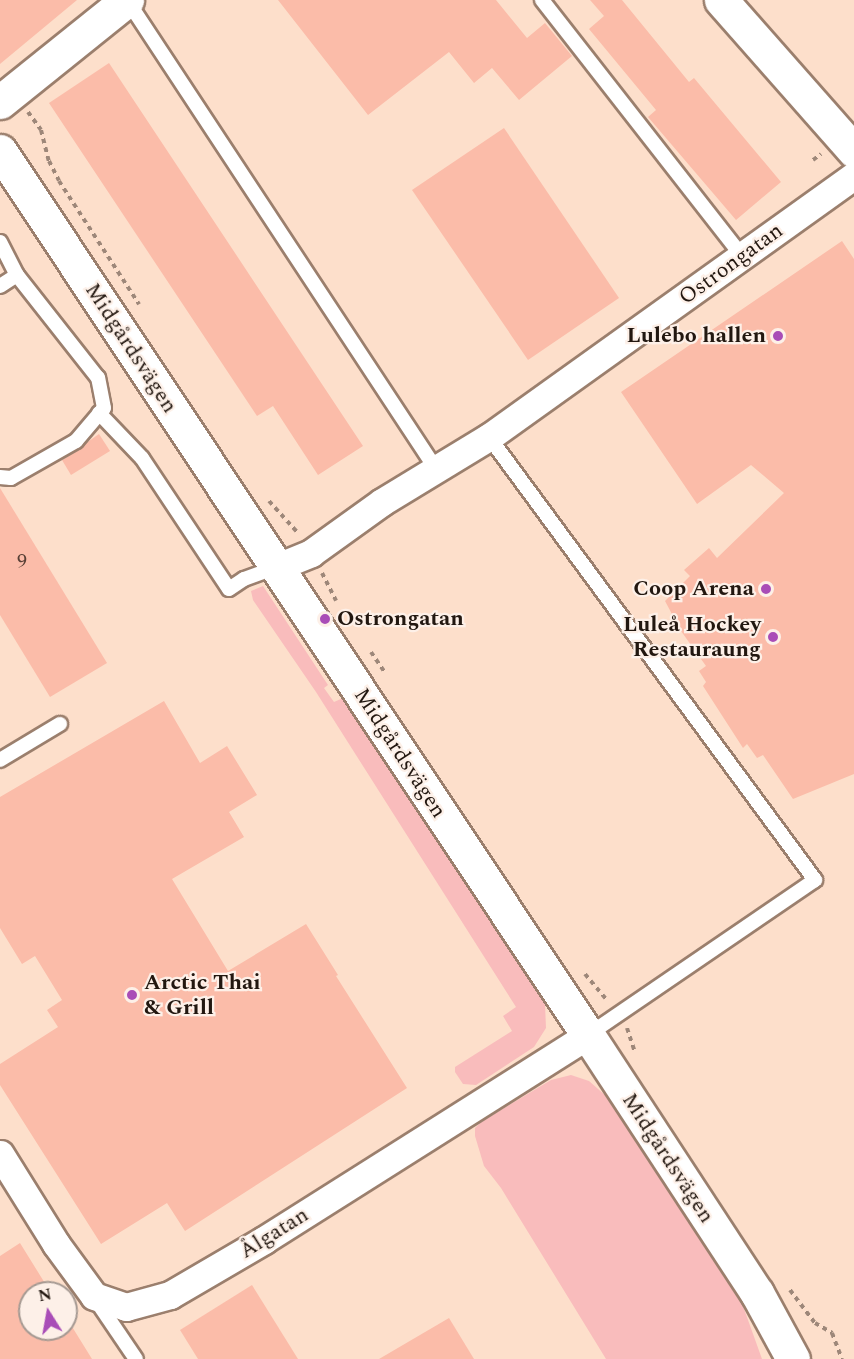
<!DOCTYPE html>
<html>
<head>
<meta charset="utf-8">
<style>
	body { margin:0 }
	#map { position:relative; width:854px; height:1359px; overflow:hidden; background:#fddfcb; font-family:Spectral,serif }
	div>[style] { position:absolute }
	.green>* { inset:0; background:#f9bcbc }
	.building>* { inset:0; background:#fbbca9 }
	.path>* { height:4px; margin-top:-2px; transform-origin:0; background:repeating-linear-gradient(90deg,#9d8779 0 4.5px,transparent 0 9px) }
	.roads { filter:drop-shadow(2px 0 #9b7f6d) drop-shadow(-2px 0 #9b7f6d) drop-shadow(0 2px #9b7f6d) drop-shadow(0 -2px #9b7f6d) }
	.service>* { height:14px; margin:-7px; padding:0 7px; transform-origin:7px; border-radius:7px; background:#fff }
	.minor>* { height:27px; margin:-13.5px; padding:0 13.5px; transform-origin:13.5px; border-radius:13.5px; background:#fff }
	.tertiary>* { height:33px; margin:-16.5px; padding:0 16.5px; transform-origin:16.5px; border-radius:16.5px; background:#fff }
	.dots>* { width:16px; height:16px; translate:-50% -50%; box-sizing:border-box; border:3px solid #fdf0e8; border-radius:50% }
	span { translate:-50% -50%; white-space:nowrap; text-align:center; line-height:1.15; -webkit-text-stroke:4.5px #fdf0e8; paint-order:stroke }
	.number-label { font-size:20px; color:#584036 }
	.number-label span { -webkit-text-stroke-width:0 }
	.street-label { font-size:22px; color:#221710 }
	.poi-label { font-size:22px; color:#221710; font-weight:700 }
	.right { translate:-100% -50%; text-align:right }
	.left { translate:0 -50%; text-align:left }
	.north { position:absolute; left:18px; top:1281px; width:60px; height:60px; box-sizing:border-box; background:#fdf0e8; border:2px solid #a59992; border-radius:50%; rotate:349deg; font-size:16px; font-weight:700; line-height:24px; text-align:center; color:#221710 }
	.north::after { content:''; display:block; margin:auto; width:21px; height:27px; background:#a94db7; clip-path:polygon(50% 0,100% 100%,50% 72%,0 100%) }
</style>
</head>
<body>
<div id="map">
	<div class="green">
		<i style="clip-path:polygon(263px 586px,328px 685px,324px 688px,334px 702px,343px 698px,345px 699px,545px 1004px,546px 1028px,534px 1047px,476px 1085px,463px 1084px,455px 1072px,455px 1067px,512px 1031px,503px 1016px,516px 1007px,316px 692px,253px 600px,251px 591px)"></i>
		<i style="clip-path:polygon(571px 1075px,589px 1081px,606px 1096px,743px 1306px,762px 1359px,606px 1359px,501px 1188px,484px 1166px,475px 1136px,475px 1128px,481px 1122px,551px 1080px)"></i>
	</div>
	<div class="building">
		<i style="clip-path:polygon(0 0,77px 0,0 64px)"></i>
		<i style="clip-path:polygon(278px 0,496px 0,527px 38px,545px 23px,572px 56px,519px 100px,492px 68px,474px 83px,449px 52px,368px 115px)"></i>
		<i style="clip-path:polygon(590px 0,622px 0,689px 82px,694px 78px,781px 182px,736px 220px,648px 117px,656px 110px,589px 29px,604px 16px)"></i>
		<i style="clip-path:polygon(109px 63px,363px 446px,318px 475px,273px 406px,257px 416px,49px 103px)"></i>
		<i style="clip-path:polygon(504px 128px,619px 298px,528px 360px,412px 190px)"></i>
		<i style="clip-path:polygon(842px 241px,854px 259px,854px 774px,793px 799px,763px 755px,757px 758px,747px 744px,743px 748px,703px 686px,706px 682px,699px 671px,706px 666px,681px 631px,665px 601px,690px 576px,684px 570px,709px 548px,717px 558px,784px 493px,751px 465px,697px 504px,621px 392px)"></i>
		<i style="clip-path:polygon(99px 434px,110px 451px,71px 475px,62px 460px)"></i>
		<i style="clip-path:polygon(0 488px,107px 663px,50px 697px,0 615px)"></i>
		<i style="clip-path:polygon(164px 701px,200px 763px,227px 746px,257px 795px,229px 812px,244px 837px,172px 879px,228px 971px,306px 924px,338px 975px,336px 976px,407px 1088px,185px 1231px,167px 1203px,101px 1244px,0 1085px,0 1064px,58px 1027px,47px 1010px,62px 1000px,35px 956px,22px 964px,0 928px,0 797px)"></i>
		<i style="clip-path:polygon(20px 1243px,51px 1293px,30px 1293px,30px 1329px,66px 1329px,66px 1317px,92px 1359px,0 1359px,0 1256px)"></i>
		<i style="clip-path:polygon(252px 1285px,298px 1359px,198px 1359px,180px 1330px)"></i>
		<i style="clip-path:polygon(449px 1318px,474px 1359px,379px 1359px)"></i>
	</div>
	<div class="path">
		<i style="left:28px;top:112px;width:22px;rotate:54deg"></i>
		<i style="left:41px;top:130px;width:32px;rotate:76deg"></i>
		<i style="left:49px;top:161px;width:22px;rotate:63deg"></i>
		<i style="left:59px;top:181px;width:147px;rotate:57deg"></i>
		<i style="left:813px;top:160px;width:10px;rotate:-37deg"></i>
		<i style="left:269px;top:501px;width:43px;rotate:47.8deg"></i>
		<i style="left:322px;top:573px;width:31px;rotate:63deg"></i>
		<i style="left:371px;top:652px;width:25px;rotate:56deg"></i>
		<i style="left:585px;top:974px;width:34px;rotate:50deg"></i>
		<i style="left:627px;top:1028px;width:26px;rotate:72deg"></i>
		<i style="left:790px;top:1290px;width:41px;rotate:52.9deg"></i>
		<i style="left:815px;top:1323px;width:20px;rotate:30deg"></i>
		<i style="left:832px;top:1333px;width:28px;rotate:69deg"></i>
	</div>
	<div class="roads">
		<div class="service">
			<i style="left:127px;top:0;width:562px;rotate:56.62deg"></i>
			<i style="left:542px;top:0;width:325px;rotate:52deg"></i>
			<i style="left:0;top:242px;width:37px;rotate:63deg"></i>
			<i style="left:17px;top:275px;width:20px;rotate:147deg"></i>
			<i style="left:99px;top:413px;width:62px;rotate:46.3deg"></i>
			<i style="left:142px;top:458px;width:157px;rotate:56.4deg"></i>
			<i style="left:229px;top:589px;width:18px;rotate:-34deg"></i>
			<i style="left:244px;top:579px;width:35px;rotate:-20deg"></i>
			<i style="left:489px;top:437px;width:550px;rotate:53.65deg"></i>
			<i style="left:815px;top:880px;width:275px;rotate:145.7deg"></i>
			<i style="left:0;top:477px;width:11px;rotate:5deg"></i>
			<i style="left:11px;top:478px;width:75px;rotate:-29.6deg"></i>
			<i style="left:76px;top:441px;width:43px;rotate:-49.7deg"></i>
			<i style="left:104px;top:408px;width:31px;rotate:-101deg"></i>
			<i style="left:98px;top:378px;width:131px;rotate:-128.2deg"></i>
			<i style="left:0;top:760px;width:70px;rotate:-31deg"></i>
			<i style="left:96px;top:1300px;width:71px;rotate:55.9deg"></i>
		</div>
		<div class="minor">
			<i style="left:277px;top:567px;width:37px;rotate:-22deg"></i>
			<i style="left:311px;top:553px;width:87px;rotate:-35.7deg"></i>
			<i style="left:382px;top:502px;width:125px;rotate:-31.3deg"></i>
			<i style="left:489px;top:437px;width:449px;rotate:-35.6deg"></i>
			<i style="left:0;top:1154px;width:106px;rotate:58.1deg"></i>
			<i style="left:56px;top:1244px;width:64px;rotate:53.8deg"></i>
			<i style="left:94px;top:1296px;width:34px;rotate:19deg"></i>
			<i style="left:126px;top:1307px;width:46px;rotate:-15.3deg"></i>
			<i style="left:170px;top:1295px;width:109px;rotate:-30.3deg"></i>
			<i style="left:264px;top:1240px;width:383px;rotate:-32.3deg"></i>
		</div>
		<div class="tertiary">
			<i style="left:721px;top:0;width:201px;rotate:48.6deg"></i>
			<i style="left:0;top:102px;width:163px;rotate:-38.8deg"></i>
			<i style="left:0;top:151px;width:1062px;rotate:56.37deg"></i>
			<i style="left:588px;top:1035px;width:308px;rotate:56.8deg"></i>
			<i style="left:757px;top:1293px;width:75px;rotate:61.4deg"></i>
		</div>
	</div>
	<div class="dots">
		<i style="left:778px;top:336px;background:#a94db7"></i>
		<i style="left:766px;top:589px;background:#a94db7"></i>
		<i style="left:325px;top:619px;background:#a94db7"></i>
		<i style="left:773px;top:637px;background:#a94db7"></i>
		<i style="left:132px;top:995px;background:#a94db7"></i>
	</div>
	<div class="number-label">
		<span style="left:22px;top:561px">9</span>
	</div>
	<div class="street-label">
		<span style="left:731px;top:264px;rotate:-36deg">Ostrongatan</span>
		<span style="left:131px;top:348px;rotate:57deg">Midgårdsvägen</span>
		<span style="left:400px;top:753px;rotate:57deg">Midgårdsvägen</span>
		<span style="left:668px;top:1158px;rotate:57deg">Midgårdsvägen</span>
		<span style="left:274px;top:1233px;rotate:-32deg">Ålgatan</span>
	</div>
	<div class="poi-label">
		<span class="right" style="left:766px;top:336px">Lulebo hallen</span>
		<span class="right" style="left:754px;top:589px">Coop Arena</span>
		<span class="left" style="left:337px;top:619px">Ostrongatan</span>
		<span class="right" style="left:761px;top:637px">Luleå Hockey<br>Restauraung</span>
		<span class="left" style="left:144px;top:995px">Arctic Thai<br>&amp; Grill</span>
	</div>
	<div class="north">N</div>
</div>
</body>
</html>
